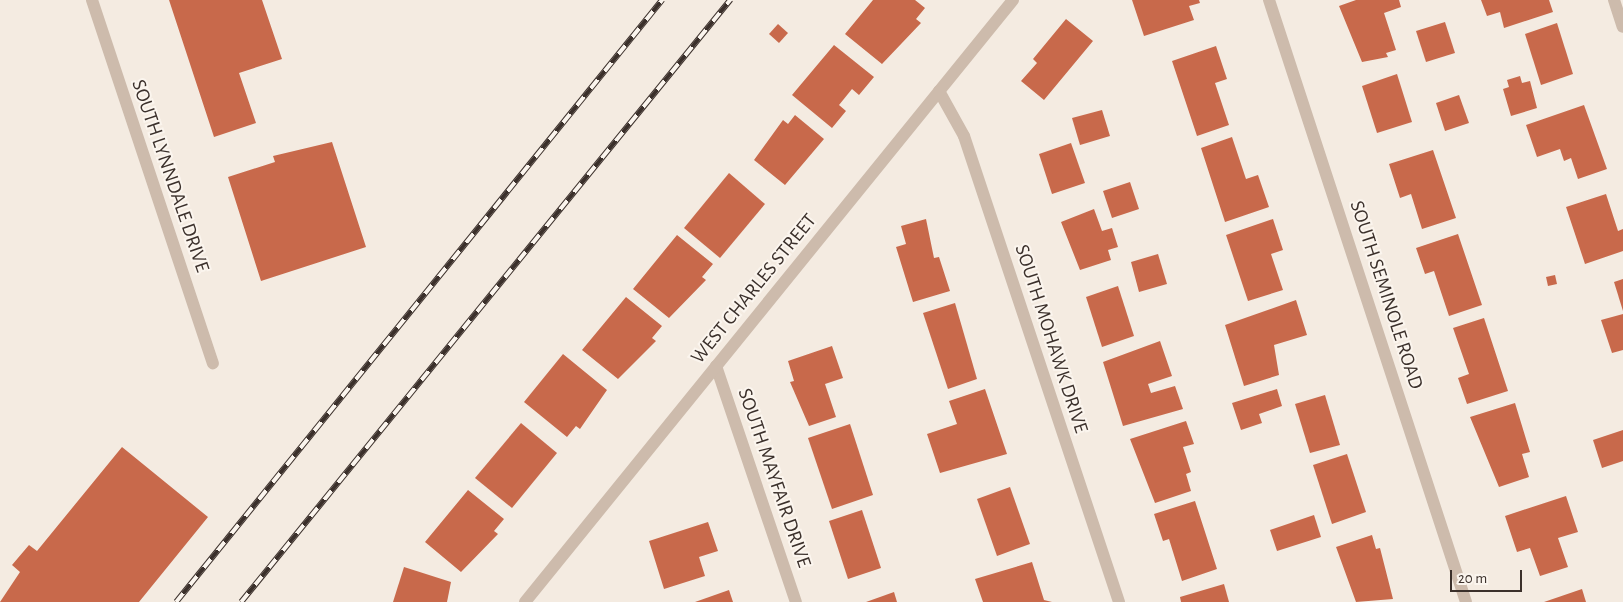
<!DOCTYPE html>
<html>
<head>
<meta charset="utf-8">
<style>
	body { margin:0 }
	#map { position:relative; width:1623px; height:602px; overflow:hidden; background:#f4ebe1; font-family:"Alegreya Sans",sans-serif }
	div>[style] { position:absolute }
	.building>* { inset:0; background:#c8694b }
	.minor>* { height:12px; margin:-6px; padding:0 6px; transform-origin:6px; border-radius:6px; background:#cdbbac }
	.rail>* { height:5.5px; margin-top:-2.75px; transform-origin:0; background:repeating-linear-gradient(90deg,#fbf5ee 0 11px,#3b302b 0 22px); box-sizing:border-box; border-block:1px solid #3b302b }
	span { translate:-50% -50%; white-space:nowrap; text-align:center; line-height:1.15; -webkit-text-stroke:4px #fbf5ee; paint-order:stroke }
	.street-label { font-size:20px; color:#3b302b }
	.scale { position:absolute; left:1450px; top:570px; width:72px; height:22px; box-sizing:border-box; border:2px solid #3b302b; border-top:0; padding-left:6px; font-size:15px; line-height:18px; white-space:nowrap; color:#3b302b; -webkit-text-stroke:4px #fbf5ee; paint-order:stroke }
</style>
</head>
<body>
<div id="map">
	<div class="building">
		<i style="clip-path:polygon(169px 0,262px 0,282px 59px,239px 73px,256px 123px,214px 137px)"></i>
		<i style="clip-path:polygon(873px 0,915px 0,925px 8px,916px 19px,921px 23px,882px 64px,845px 34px)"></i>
		<i style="clip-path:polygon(1132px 0,1199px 0,1200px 3px,1189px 6px,1194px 20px,1144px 36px)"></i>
		<i style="clip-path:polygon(1356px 0,1399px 0,1401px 7px,1384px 13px,1396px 50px,1386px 53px,1388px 57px,1362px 62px,1339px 6px)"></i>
		<i style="clip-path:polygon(1481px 0,1549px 0,1553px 12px,1504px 28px,1500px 12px,1487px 16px)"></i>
		<i style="clip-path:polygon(1066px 19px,1093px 41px,1044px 100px,1021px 81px,1037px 63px,1033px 59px)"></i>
		<i style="clip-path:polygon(1445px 22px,1455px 53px,1426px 62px,1416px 31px)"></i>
		<i style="clip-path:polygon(1557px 23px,1573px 74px,1541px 85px,1525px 34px)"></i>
		<i style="clip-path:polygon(778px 24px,788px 33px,779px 43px,769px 34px)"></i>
		<i style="clip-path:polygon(834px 45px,874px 77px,859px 95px,852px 89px,839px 105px,846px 111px,832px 128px,792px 95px)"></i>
		<i style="clip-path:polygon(1216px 46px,1227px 79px,1215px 83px,1229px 125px,1197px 136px,1172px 61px)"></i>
		<i style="clip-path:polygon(1397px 74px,1412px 122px,1377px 133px,1362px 86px)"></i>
		<i style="clip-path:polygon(1520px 76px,1522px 83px,1530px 81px,1537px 108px,1511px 116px,1503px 89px,1509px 87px,1507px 80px)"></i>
		<i style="clip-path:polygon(1459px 95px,1469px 123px,1445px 131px,1436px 103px)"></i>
		<i style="clip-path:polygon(1584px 105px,1607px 169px,1578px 179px,1571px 158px,1564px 161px,1560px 149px,1537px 157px,1526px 125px)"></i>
		<i style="clip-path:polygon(1102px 110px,1110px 136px,1080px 145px,1072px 118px)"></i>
		<i style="clip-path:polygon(795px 115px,824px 139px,785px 185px,754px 160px,783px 120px,788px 124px)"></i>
		<i style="clip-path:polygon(1232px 137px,1246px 179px,1258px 175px,1269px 207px,1225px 222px,1201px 148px)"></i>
		<i style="clip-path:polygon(332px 142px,366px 247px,261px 281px,228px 177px,275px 162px,273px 156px)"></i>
		<i style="clip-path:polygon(1071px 143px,1085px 183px,1052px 194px,1039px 154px)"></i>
		<i style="clip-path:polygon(1433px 150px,1456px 218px,1422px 229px,1411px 194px,1400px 198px,1389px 164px)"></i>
		<i style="clip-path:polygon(729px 173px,765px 204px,720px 258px,684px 228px)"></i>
		<i style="clip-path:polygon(1130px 182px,1139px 209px,1112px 218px,1103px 191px)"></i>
		<i style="clip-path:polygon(1606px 194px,1618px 231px,1623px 229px,1623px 251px,1585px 264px,1566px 207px)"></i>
		<i style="clip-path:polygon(1094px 209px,1102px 231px,1112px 228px,1118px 247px,1108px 250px,1111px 260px,1080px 270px,1061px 222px)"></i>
		<i style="clip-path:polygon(926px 219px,934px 258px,939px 257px,950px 291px,913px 302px,896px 247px,906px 244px,901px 226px)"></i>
		<i style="clip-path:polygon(1273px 219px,1283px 250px,1271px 254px,1283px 290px,1248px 301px,1226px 235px)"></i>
		<i style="clip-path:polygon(1458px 234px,1482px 305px,1449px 316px,1434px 271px,1425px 274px,1416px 248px)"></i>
		<i style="clip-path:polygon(677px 235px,713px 264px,702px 277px,706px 280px,669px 318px,633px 289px)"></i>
		<i style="clip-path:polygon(1158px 254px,1167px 284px,1139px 292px,1131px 262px)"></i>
		<i style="clip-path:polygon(1555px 275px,1557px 284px,1548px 286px,1546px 277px)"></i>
		<i style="clip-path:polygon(1623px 279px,1623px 311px,1614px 282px)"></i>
		<i style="clip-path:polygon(1118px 286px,1134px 336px,1102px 347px,1086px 297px)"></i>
		<i style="clip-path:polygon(626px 297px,662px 326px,652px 338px,656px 341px,618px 379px,582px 350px)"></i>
		<i style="clip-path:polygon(1296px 300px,1307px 335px,1274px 345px,1279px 375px,1244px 386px,1225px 325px)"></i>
		<i style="clip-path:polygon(955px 303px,977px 379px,948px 389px,923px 313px)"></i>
		<i style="clip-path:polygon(1623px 314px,1623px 350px,1612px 353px,1601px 320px)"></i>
		<i style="clip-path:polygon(1484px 318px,1508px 391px,1467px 404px,1458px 378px,1469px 374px,1453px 328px)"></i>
		<i style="clip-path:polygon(1160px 341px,1172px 376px,1148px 384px,1151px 393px,1175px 386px,1183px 409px,1123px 426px,1103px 362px)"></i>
		<i style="clip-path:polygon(832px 346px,843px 378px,825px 384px,836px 417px,809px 426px,790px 382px,794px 381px,788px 361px)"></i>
		<i style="clip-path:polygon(563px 354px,607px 390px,580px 429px,576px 426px,567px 437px,524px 402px)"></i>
		<i style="clip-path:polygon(985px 389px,1007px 454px,940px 473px,927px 434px,957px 424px,949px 401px)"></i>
		<i style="clip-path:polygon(1277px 389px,1282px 406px,1259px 414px,1262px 423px,1241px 430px,1232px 403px)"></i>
		<i style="clip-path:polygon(1325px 395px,1340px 445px,1310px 453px,1295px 404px)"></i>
		<i style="clip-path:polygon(1515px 403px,1530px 452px,1522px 454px,1529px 477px,1499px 487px,1470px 417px)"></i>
		<i style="clip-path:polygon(1186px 421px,1194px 444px,1183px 447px,1191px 472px,1186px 474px,1191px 491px,1155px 503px,1130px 439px)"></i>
		<i style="clip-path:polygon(521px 423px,557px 453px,512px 508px,475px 478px)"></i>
		<i style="clip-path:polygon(850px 424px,873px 495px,832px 509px,808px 438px)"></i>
		<i style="clip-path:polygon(1623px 430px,1623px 461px,1602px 468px,1593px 440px)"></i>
		<i style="clip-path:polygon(122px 447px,208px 517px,139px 602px,0 602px,20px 572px,12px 565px,29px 545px,37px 551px)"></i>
		<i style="clip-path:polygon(1347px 454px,1366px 512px,1332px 524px,1313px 465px)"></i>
		<i style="clip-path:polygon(1010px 487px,1030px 544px,997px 556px,977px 499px)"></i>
		<i style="clip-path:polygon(468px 490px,504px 519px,494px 531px,498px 534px,461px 572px,425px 542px)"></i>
		<i style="clip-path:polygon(1566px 496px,1578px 532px,1558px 538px,1568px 567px,1540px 576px,1530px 548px,1517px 552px,1505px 516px)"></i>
		<i style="clip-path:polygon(1195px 501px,1217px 569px,1182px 581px,1169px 539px,1163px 541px,1154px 514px)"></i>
		<i style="clip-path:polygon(862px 510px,881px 568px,848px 579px,829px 521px)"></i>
		<i style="clip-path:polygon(1314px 515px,1321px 537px,1277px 551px,1270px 530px)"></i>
		<i style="clip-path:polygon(708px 522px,718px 551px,699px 557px,705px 576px,664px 589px,649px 541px)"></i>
		<i style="clip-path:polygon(1372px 535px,1376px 549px,1380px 548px,1393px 599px,1356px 602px,1336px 547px)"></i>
		<i style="clip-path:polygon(1032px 562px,1044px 600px,1052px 602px,983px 602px,975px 579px)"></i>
		<i style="clip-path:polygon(404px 567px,451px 582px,447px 602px,393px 602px)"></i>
		<i style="clip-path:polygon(1224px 584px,1229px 602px,1181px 602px,1180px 597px)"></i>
		<i style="clip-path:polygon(1582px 589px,1586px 602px,1544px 602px)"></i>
		<i style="clip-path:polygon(729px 590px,733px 602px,695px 602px)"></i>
		<i style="clip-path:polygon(894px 592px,897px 602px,866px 602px)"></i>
	</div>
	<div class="minor">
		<i style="left:92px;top:0;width:383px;rotate:71.6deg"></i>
		<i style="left:1269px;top:0;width:633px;rotate:71.88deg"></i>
		<i style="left:1614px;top:0;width:28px;rotate:72deg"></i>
		<i style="left:939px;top:91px;width:51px;rotate:60.9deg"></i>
		<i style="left:964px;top:136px;width:491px;rotate:71.6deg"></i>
		<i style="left:716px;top:366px;width:249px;rotate:71.3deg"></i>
		<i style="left:525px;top:602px;width:775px;rotate:-50.97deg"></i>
	</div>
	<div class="rail">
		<i style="left:176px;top:602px;width:774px;rotate:-51.09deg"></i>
		<i style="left:241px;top:602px;width:776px;rotate:-50.91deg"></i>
	</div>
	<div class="street-label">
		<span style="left:170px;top:176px;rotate:71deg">SOUTH LYNNDALE DRIVE</span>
		<span style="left:754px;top:289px;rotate:-51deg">WEST CHARLES STREET</span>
		<span style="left:1386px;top:295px;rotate:72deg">SOUTH SEMINOLE ROAD</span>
		<span style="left:1051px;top:339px;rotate:72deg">SOUTH MOHAWK DRIVE</span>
		<span style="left:774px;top:478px;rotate:71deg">SOUTH MAYFAIR DRIVE</span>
	</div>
	<div class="scale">20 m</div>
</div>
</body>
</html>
